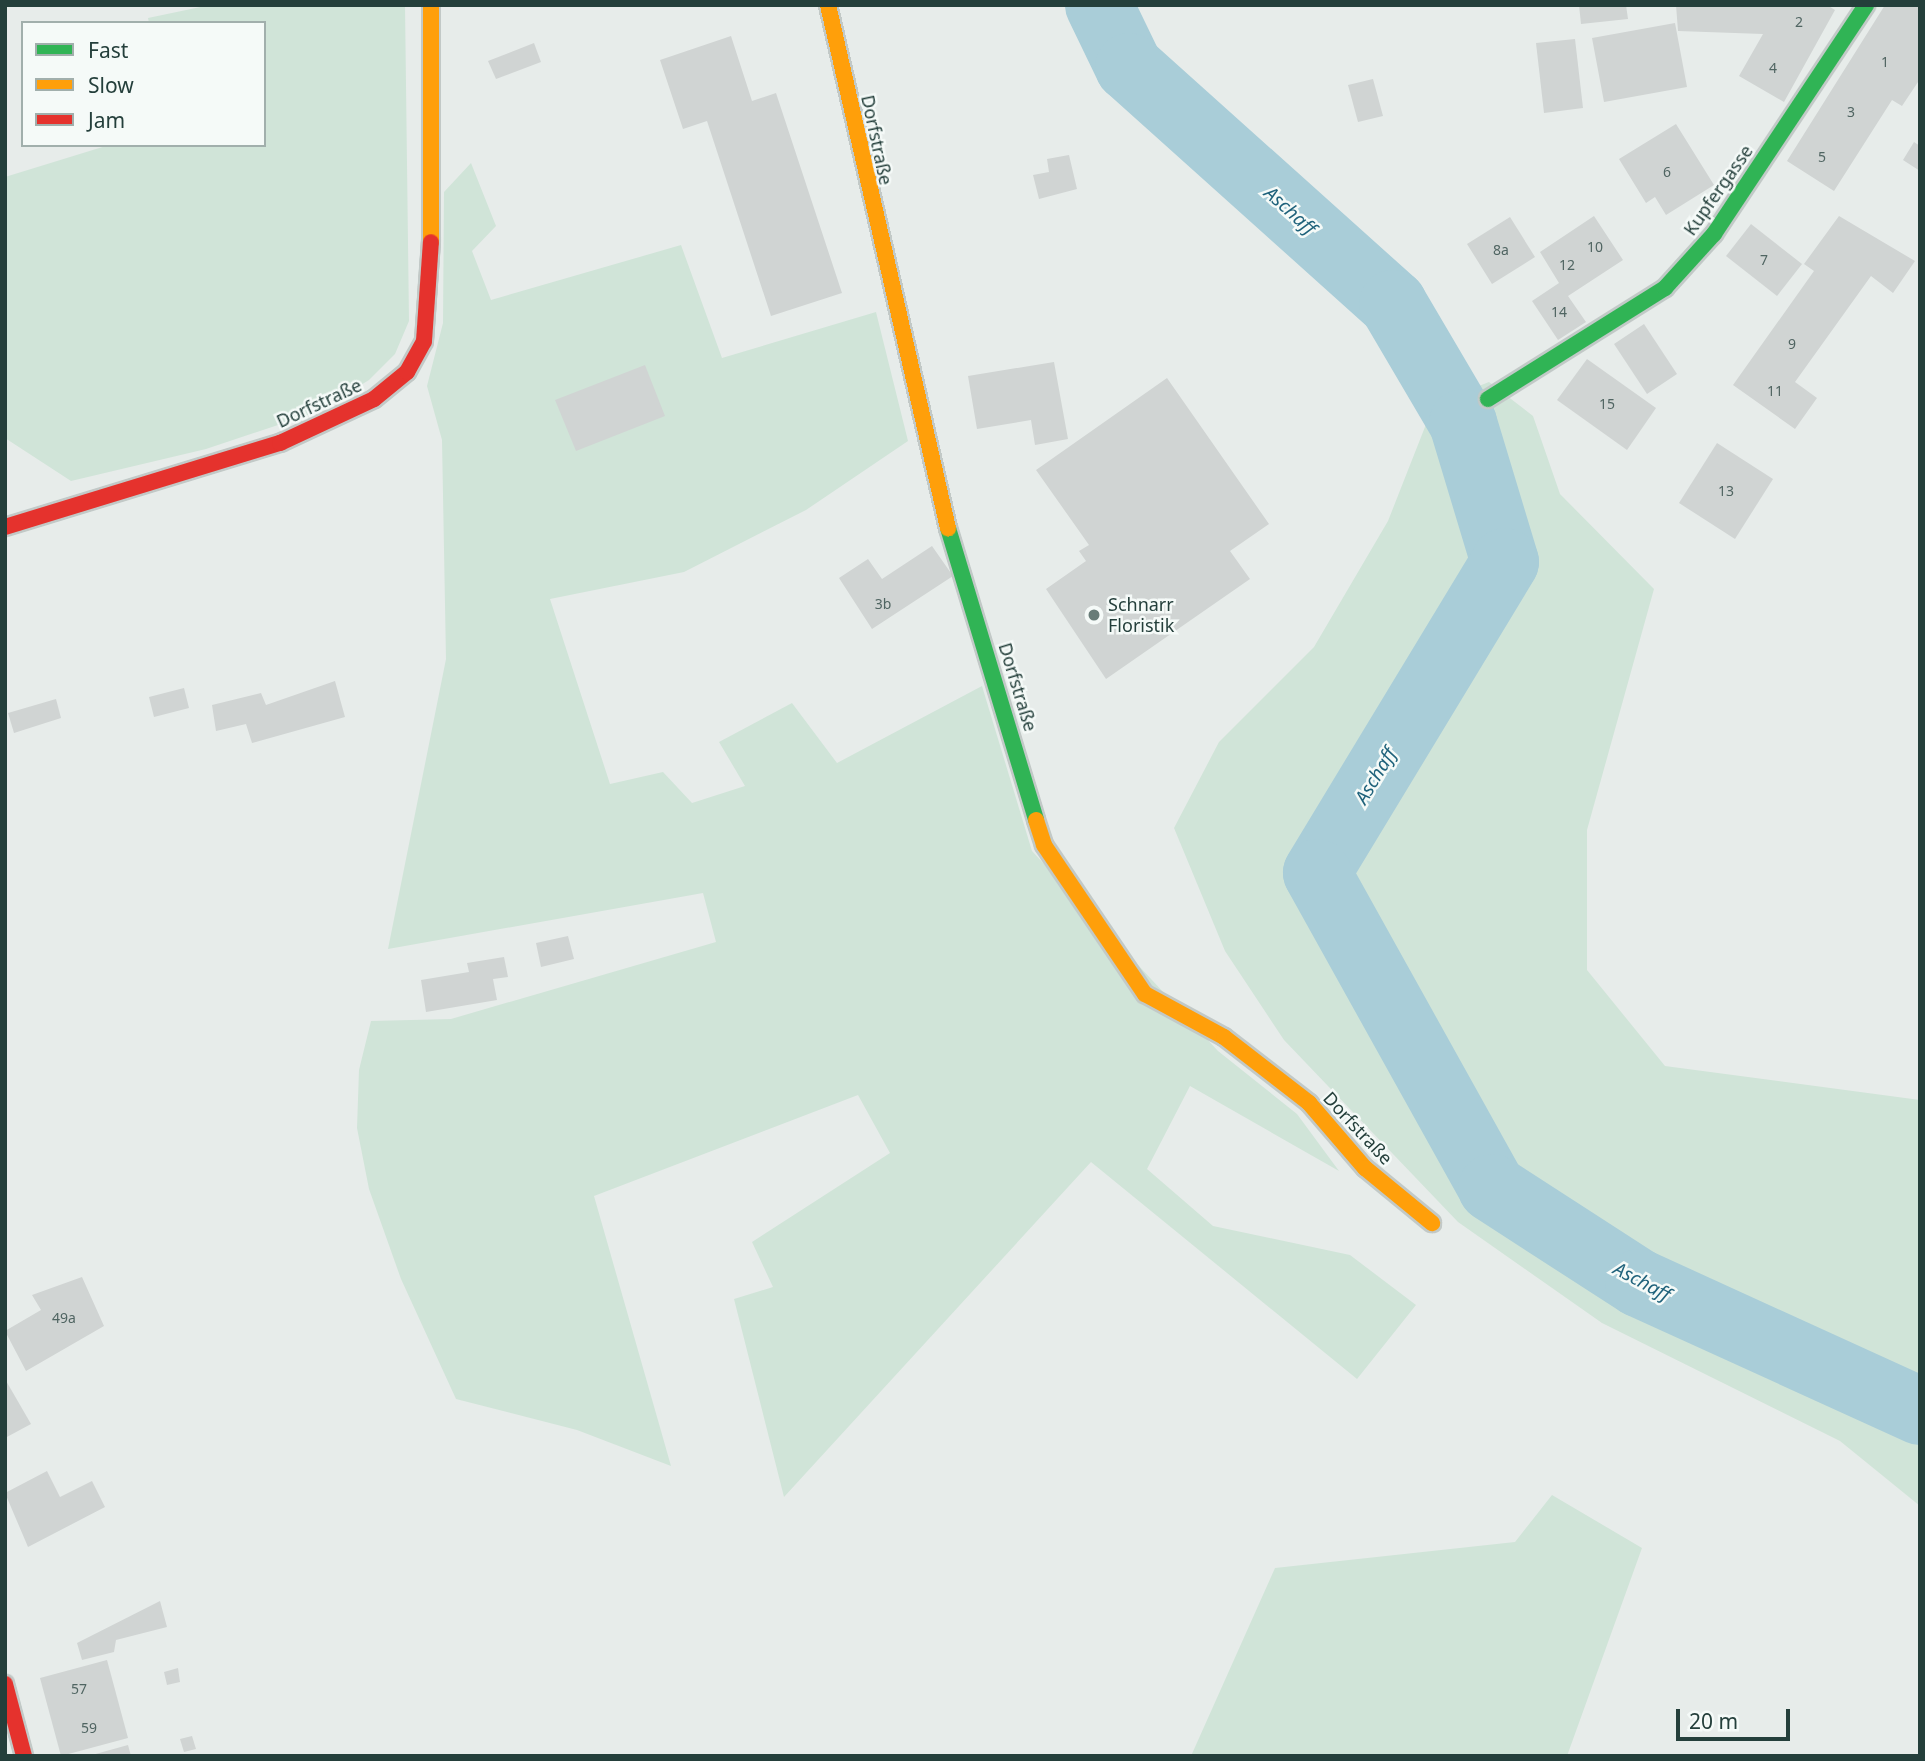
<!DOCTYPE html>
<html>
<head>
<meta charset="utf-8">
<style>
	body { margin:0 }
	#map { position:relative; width:1925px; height:1761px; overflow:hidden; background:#e7ecea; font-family:"Noto Sans",sans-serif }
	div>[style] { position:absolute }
	.green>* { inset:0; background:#d0e4d8 }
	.river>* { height:68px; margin:-34px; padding:0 34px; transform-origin:34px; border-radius:34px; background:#a9cdd8 }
	.building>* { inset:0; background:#d0d4d3 }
	.roads { filter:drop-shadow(2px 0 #c2c9c7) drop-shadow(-2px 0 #c2c9c7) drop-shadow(0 2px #c2c9c7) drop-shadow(0 -2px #c2c9c7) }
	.fast>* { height:16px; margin:-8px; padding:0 8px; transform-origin:8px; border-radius:8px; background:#30b455 }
	.slow>* { height:16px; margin:-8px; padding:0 8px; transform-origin:8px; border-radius:8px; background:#ff9f0a }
	.jam>* { height:16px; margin:-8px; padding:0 8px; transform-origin:8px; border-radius:8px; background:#e5322d }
	.dots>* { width:19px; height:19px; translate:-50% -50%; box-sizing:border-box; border:4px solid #f5faf8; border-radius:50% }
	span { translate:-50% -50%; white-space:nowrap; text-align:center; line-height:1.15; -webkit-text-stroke:5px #f5faf8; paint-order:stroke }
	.number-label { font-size:14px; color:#506562 }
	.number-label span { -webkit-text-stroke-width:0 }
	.street-label { font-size:18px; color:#243f3b }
	.poi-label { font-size:18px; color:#243f3b }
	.left { translate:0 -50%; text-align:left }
	.water-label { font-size:19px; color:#1f627b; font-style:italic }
	.frame { position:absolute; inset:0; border:7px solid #243f3b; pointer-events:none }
	.legend { position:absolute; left:21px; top:21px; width:245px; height:126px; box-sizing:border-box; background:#f5faf8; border:2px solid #a1afac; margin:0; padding:9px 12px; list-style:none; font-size:21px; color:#243f3b }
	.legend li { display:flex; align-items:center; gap:14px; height:35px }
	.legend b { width:35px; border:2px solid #a1afac }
	.scale { position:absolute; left:1676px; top:1709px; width:114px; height:32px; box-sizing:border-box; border:4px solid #243f3b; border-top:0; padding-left:9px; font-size:21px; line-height:24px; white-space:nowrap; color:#243f3b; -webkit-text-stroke:5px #f5faf8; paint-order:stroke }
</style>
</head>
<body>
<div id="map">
	<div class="green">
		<i style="clip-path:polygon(210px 5px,405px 5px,409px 321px,395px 354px,369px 380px,317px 412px,206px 449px,71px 481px,5px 438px,5px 177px,109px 145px,264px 145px,264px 23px,149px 23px,148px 18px)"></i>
		<i style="clip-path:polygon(471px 163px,496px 226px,472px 251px,491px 300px,681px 245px,722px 358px,876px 312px,908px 441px,806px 510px,684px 572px,550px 599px,610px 784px,663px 772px,692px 803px,745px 786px,719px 742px,792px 703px,837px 763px,982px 686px,1032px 851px,1218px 1051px,1297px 1114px,1339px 1171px,1190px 1086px,1147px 1169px,1213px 1226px,1350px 1255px,1416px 1305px,1357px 1379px,1091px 1162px,784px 1497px,734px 1299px,773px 1287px,752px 1242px,890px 1153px,858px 1095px,594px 1196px,671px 1466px,577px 1430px,456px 1399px,401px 1279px,369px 1189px,357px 1128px,359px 1070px,371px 1021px,451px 1019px,716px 942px,703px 893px,388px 949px,446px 659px,442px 440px,427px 386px,443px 323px,444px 192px)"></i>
		<i style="clip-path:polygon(1489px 382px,1533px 416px,1560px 494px,1654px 589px,1587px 830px,1587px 970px,1665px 1066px,1920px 1100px,1920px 1506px,1840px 1441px,1602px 1323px,1458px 1222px,1284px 1040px,1225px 951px,1174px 828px,1219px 742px,1314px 647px,1388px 521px,1434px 404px)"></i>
		<i style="clip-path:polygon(1552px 1495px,1642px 1548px,1567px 1756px,1191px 1756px,1275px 1568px,1515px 1542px)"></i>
	</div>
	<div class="river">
		<i style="left:1099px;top:5px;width:69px;rotate:64.2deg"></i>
		<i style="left:1129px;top:67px;width:355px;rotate:41.9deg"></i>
		<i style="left:1393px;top:304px;width:138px;rotate:59.5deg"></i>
		<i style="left:1463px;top:423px;width:145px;rotate:73.2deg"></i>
		<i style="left:1505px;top:562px;width:363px;rotate:121.2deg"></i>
		<i style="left:1317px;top:873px;width:360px;rotate:60.9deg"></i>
		<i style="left:1492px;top:1188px;width:175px;rotate:32.9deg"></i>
		<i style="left:1639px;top:1283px;width:309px;rotate:24.5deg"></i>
	</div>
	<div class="building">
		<i style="clip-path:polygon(1579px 5px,1626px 5px,1628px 19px,1581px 24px)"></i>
		<i style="clip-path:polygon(1676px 5px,1827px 5px,1835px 10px,1784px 102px,1739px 76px,1763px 34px,1678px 31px)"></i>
		<i style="clip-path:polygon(1885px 5px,1920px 5px,1920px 79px,1902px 106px,1892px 100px,1834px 191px,1787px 161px)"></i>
		<i style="clip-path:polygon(1675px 23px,1687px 87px,1604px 102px,1592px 38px)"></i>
		<i style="clip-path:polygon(731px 36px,752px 101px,776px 93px,842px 293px,771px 316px,707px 121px,683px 129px,660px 60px)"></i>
		<i style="clip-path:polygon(1575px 39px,1583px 108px,1544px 113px,1536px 43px)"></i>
		<i style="clip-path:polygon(534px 43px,541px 62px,496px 79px,488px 61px)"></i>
		<i style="clip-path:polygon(1373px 79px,1383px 116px,1358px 122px,1348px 85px)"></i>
		<i style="clip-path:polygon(1676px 124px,1714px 185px,1666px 215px,1655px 197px,1646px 203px,1619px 159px)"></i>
		<i style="clip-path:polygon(1914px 142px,1920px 146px,1920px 171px,1903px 160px)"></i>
		<i style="clip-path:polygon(1069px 155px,1077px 189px,1039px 199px,1033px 175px,1049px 172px,1047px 159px)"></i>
		<i style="clip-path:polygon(1594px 216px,1623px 260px,1568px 296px,1586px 322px,1558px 340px,1532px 301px,1559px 283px,1540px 252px)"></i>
		<i style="clip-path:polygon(1839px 216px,1915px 261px,1893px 293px,1871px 276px,1795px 382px,1817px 398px,1795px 429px,1733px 385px,1814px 271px,1804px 264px)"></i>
		<i style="clip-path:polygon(1510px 217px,1535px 257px,1492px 284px,1467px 244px)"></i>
		<i style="clip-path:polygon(1751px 224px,1802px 264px,1777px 296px,1726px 256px)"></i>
		<i style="clip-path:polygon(1644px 324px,1677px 374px,1647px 394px,1614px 344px)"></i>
		<i style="clip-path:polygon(1587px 359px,1656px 408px,1627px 450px,1557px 400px)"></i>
		<i style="clip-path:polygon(1054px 362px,1068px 439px,1035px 445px,1031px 420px,977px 429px,968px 376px)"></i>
		<i style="clip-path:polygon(645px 365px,665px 416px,576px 451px,555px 400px)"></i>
		<i style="clip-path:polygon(1167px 378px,1269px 524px,1230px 551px,1250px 579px,1106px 679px,1046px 589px,1086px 561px,1079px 551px,1089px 545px,1036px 470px)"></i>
		<i style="clip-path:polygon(1717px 443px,1773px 479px,1735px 539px,1679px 503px)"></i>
		<i style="clip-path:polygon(932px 546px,953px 576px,872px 629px,839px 578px,868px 559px,882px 579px)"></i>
		<i style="clip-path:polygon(335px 681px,345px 717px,252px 743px,246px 724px,216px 731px,212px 705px,261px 693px,266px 705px)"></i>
		<i style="clip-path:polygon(184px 688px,189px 708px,154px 717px,149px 697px)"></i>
		<i style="clip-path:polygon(56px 699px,61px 718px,14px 733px,8px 713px)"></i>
		<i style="clip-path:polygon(568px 936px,574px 959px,541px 967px,536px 943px)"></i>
		<i style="clip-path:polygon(504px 957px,508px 977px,493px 979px,497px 1000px,426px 1012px,421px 980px,469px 972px,467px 963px)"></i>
		<i style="clip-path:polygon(82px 1277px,104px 1326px,26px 1371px,5px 1331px,41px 1310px,32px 1295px)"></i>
		<i style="clip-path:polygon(5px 1379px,31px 1424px,5px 1438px)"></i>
		<i style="clip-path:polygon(47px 1471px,60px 1497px,92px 1481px,105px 1507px,28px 1547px,5px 1493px)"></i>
		<i style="clip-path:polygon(160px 1601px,167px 1627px,116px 1640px,114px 1652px,82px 1660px,77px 1643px)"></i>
		<i style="clip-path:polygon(107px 1660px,128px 1738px,61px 1756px,40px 1678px)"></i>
		<i style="clip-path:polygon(178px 1668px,180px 1682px,167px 1685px,164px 1672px)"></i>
		<i style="clip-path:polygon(192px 1736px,196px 1749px,184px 1752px,180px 1739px)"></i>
		<i style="clip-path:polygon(128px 1745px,131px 1756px,92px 1756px,92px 1755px)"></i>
	</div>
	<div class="roads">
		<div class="fast">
			<i style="left:1488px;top:399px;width:209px;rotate:-32.1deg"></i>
			<i style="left:1665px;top:288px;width:73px;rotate:-47.8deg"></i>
			<i style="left:1714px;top:234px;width:275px;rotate:-56.4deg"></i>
			<i style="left:948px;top:528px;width:305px;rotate:73.2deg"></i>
		</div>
		<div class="slow">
			<i style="left:431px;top:5px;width:237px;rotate:90deg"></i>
			<i style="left:828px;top:5px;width:537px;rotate:77.08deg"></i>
			<i style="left:1036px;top:820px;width:26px;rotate:72deg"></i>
			<i style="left:1044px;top:845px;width:180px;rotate:55.9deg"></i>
			<i style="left:1145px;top:994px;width:90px;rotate:28.6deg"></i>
			<i style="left:1224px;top:1037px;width:108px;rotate:37.8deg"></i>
			<i style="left:1309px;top:1103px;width:86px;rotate:49.3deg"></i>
			<i style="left:1365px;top:1168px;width:87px;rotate:39.4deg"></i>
		</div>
		<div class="jam">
			<i style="left:5px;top:527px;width:288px;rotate:-17deg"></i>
			<i style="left:280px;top:443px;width:104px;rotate:-25.1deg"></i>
			<i style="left:374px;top:399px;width:43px;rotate:-39.3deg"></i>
			<i style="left:407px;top:372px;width:35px;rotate:-61deg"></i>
			<i style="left:424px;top:341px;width:99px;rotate:-86deg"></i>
			<i style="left:5px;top:1684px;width:74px;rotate:75.2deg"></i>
		</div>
	</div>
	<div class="dots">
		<i style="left:1094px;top:615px;background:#687c78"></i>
	</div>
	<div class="number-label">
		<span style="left:1799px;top:22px">2</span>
		<span style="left:1885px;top:62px">1</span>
		<span style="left:1773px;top:68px">4</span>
		<span style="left:1851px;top:112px">3</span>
		<span style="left:1822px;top:157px">5</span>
		<span style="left:1667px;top:172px">6</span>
		<span style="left:1595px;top:247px">10</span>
		<span style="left:1501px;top:250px">8a</span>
		<span style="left:1764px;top:260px">7</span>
		<span style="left:1567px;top:265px">12</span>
		<span style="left:1559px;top:312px">14</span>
		<span style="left:1792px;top:344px">9</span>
		<span style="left:1775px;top:391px">11</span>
		<span style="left:1607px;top:404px">15</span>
		<span style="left:1726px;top:491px">13</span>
		<span style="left:883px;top:604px">3b</span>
		<span style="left:64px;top:1318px">49a</span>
		<span style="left:79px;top:1689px">57</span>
		<span style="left:89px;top:1728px">59</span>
	</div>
	<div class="street-label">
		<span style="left:877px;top:140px;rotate:78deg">Dorfstraße</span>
		<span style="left:1718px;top:190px;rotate:-55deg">Kupfergasse</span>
		<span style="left:319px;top:403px;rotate:-25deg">Dorfstraße</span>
		<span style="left:1018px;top:687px;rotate:73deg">Dorfstraße</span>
		<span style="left:1358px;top:1128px;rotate:47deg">Dorfstraße</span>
	</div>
	<div class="poi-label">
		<span class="left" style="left:1108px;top:615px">Schnarr<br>Floristik</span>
	</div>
	<div class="water-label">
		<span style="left:1290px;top:211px;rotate:42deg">Aschaff</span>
		<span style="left:1376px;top:776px;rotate:-59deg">Aschaff</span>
		<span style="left:1642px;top:1282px;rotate:28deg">Aschaff</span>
	</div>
	<div class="frame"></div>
	<ul class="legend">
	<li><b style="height:9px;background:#30b455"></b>Fast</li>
	<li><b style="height:9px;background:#ff9f0a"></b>Slow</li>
	<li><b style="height:9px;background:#e5322d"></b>Jam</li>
	</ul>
	<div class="scale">20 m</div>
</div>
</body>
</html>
